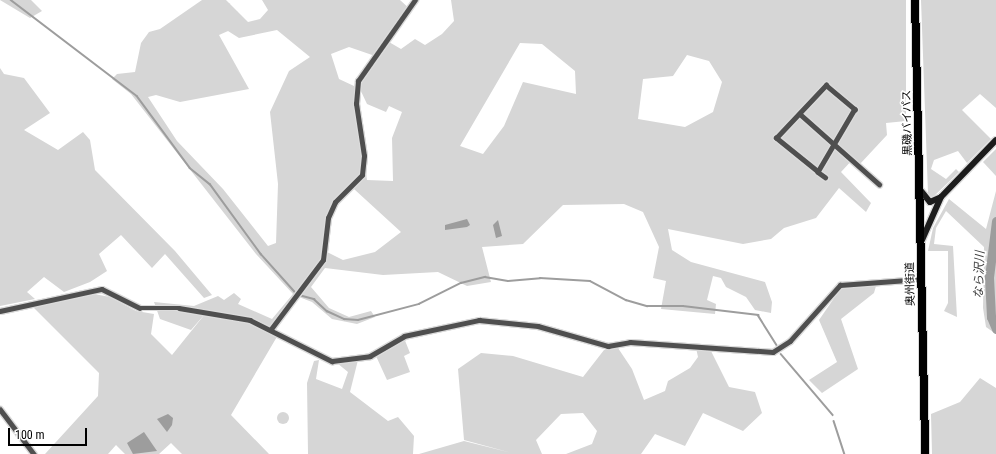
<!DOCTYPE html>
<html>
<head>
<meta charset="utf-8">
<style>
	body { margin:0 }
	#map { position:relative; width:996px; height:454px; overflow:hidden; background:#fff; font-family:"Roboto Condensed","Noto Sans JP",sans-serif }
	div>[style] { position:absolute }
	.green>* { inset:0; background:#d6d6d6 }
	.round { border-radius:50% }
	.water>* { inset:0; background:#9d9d9d }
	.stream>* { height:1.5px; margin:-0.75px; padding:0 0.75px; transform-origin:0.75px; border-radius:0.75px; background:#9d9d9d }
	.river>* { height:9px; margin:-4.5px; padding:0 4.5px; transform-origin:4.5px; border-radius:4.5px; background:#9d9d9d }
	.roads { filter:drop-shadow(1px 0 #dbdbdb) drop-shadow(-1px 0 #dbdbdb) drop-shadow(0 1px #dbdbdb) drop-shadow(0 -1px #dbdbdb) }
	.street>* { height:4.5px; margin:-2.25px; padding:0 2.25px; transform-origin:2.25px; border-radius:2.25px; background:#4f4f4f }
	.secondary>* { height:6px; margin:-3px; padding:0 3px; transform-origin:3px; border-radius:3px; background:#1c1c1c }
	.highway>* { height:8px; margin:-4px; padding:0 4px; transform-origin:4px; border-radius:4px; background:#000 }
	span { translate:-50% -50%; white-space:nowrap; text-align:center; line-height:1.15; -webkit-text-stroke:3.5px #fff; paint-order:stroke }
	.street-label { font-size:11px; color:#000 }
	.water-label { font-size:12px; color:#3e3e3e; font-style:italic }
	.scale { position:absolute; left:8px; top:428px; width:79px; height:18px; box-sizing:border-box; border:2px solid #000; border-top:0; padding-left:5px; font-size:12px; line-height:14px; white-space:nowrap; color:#000; -webkit-text-stroke:3px #fff; paint-order:stroke }
</style>
</head>
<body>
<div id="map">
	<div class="green">
		<i style="clip-path:polygon(0 0,31px 0,42px 11px,30px 18px)"></i>
		<i style="clip-path:polygon(evenodd,202px 0,226px 0,248px 22px,260px 19px,268px 10px,262px 0,400px 0,411px 10px,389px 42px,401px 49px,415px 39px,425px 45px,442px 34px,454px 21px,451px 0,906px 0,906px 121px,886px 123px,887px 135px,860px 164px,854px 158px,841px 172px,871px 203px,866px 212px,839px 188px,816px 218px,784px 228px,771px 239px,743px 244px,668px 229px,672px 250px,691px 262px,765px 282px,772px 302px,771px 313px,755px 310px,746px 297px,726px 287px,721px 278px,713px 276px,707px 300px,716px 304px,715px 314px,661px 309px,666px 281px,653px 278px,659px 247px,643px 212px,624px 204px,563px 205px,523px 244px,482px 247px,491px 282px,467px 286px,438px 272px,383px 275px,325px 268px,311px 287px,329px 308px,349px 317px,371px 311px,375px 317px,357px 324px,332px 319px,312px 302px,299px 297px,274px 328px,205px 314px,191px 330px,160px 319px,154px 302px,194px 306px,218px 296px,224px 300px,234px 293px,241px 299px,238px 304px,272px 319px,293px 294px,256px 254px,131px 94px,112px 79px,117px 74px,135px 72px,141px 43px,149px 32px,160px 29px,202px 0,277px 30px,310px 57px,289px 71px,270px 112px,278px 184px,276px 243px,268px 246px,223px 189px,177px 141px,148px 97px,156px 95px,180px 102px,249px 89px,219px 35px,228px 31px,239px 38px,277px 30px,202px 0,520px 43px,542px 44px,575px 71px,576px 94px,523px 82px,504px 126px,483px 154px,460px 146px,520px 43px,202px 0,349px 47px,378px 57px,365px 72px,359px 87px,367px 104px,386px 112px,389px 106px,402px 112px,392px 138px,393px 181px,367px 180px,354px 86px,339px 79px,331px 54px,349px 47px,202px 0,687px 55px,709px 61px,722px 82px,713px 112px,685px 127px,638px 119px,643px 79px,673px 76px,687px 55px,202px 0,354px 189px,401px 232px,375px 252px,343px 260px,327px 252px,331px 217px,338px 203px,354px 189px)"></i>
		<i style="clip-path:polygon(921px 0,996px 0,996px 108px,980px 94px,962px 110px,991px 139px,967px 163px,958px 151px,934px 160px,931px 169px,946px 179px,956px 169px,959px 172px,932px 198px,928px 194px)"></i>
		<i style="clip-path:polygon(0 68px,4px 74px,24px 78px,50px 113px,24px 130px,58px 150px,83px 132px,90px 140px,95px 170px,175px 251px,212px 295px,204px 298px,165px 254px,152px 268px,121px 235px,99px 254px,107px 271px,90px 282px,64px 292px,44px 277px,27px 292px,35px 299px,0 306px)"></i>
		<i style="clip-path:polygon(996px 149px,996px 176px,983px 162px)"></i>
		<i style="clip-path:polygon(996px 191px,996px 334px,986px 327px,983px 308px,984px 247px,946px 211px,936px 228px,934px 244px,953px 246px,957px 317px,944px 311px,948px 303px,948px 251px,928px 251px,933px 228px,949px 199px,986px 229px)"></i>
		<i style="clip-path:polygon(876px 286px,874px 293px,841px 319px,858px 369px,822px 393px,809px 380px,837px 362px,819px 320px,841px 288px)"></i>
		<i style="clip-path:polygon(94px 294px,110px 297px,136px 311px,154px 314px,151px 334px,172px 355px,205px 314px,249px 322px,278px 335px,231px 415px,269px 454px,182px 454px,171px 443px,159px 454px,125px 454px,116px 445px,108px 454px,45px 454px,98px 396px,99px 373px,33px 307px)"></i>
		<i style="clip-path:polygon(404px 338px,410px 353px,404px 356px,410px 372px,387px 380px,376px 356px)"></i>
		<i style="clip-path:polygon(618px 348px,632px 369px,644px 400px,665px 391px,668px 381px,690px 368px,698px 357px,696px 348px,710px 349px,729px 387px,755px 392px,762px 413px,743px 431px,703px 413px,685px 446px,655px 434px,641px 454px,566px 454px,592px 444px,597px 431px,583px 413px,561px 414px,536px 440px,542px 454px,419px 454px,464px 441px,512px 453px,464px 440px,458px 369px,481px 353px,513px 356px,583px 377px,604px 350px)"></i>
		<i style="clip-path:polygon(319px 360px,316px 379px,342px 389px,348px 372px,337px 363px,358px 360px,350px 392px,388px 421px,398px 417px,414px 436px,413px 454px,308px 454px,307px 383px,314px 361px)"></i>
		<i style="clip-path:polygon(980px 378px,996px 388px,996px 454px,932px 454px,931px 414px,960px 402px)"></i>
		<i class="round" style="left:277px;top:412px;width:12px;height:12px"></i>
	</div>
	<div class="water">
		<i style="clip-path:polygon(467px 219px,470px 225px,467px 227px,445px 230px,445px 225px)"></i>
		<i style="clip-path:polygon(498px 220px,502px 236px,496px 238px,493px 225px)"></i>
		<i style="clip-path:polygon(168px 414px,173px 418px,172px 425px,167px 432px,157px 419px)"></i>
		<i style="clip-path:polygon(144px 432px,157px 451px,133px 454px,127px 443px)"></i>
	</div>
	<div class="stream">
		<i style="left:11px;top:0;width:158px;rotate:37.3deg"></i>
		<i style="left:137px;top:96px;width:89px;rotate:53.6deg"></i>
		<i style="left:190px;top:168px;width:26px;rotate:39deg"></i>
		<i style="left:210px;top:184px;width:87px;rotate:53.9deg"></i>
		<i style="left:261px;top:254px;width:52px;rotate:48.1deg"></i>
		<i style="left:299px;top:295px;width:16px;rotate:15deg"></i>
		<i style="left:314px;top:299px;width:18px;rotate:43deg"></i>
		<i style="left:327px;top:311px;width:19px;rotate:25deg"></i>
		<i style="left:344px;top:319px;width:14px;rotate:4deg"></i>
		<i style="left:358px;top:320px;width:63px;rotate:-14.7deg"></i>
		<i style="left:419px;top:304px;width:47px;rotate:-26.6deg"></i>
		<i style="left:461px;top:283px;width:25px;rotate:-14deg"></i>
		<i style="left:485px;top:277px;width:23px;rotate:10deg"></i>
		<i style="left:508px;top:281px;width:32px;rotate:-5deg"></i>
		<i style="left:540px;top:278px;width:50px;rotate:3.4deg"></i>
		<i style="left:590px;top:281px;width:41px;rotate:27.8deg"></i>
		<i style="left:626px;top:300px;width:22px;rotate:16deg"></i>
		<i style="left:647px;top:306px;width:36px"></i>
		<i style="left:683px;top:306px;width:76px;rotate:6.8deg"></i>
		<i style="left:758px;top:315px;width:36px;rotate:58deg"></i>
		<i style="left:781px;top:354px;width:80px;rotate:49.6deg"></i>
		<i style="left:834px;top:421px;width:35px;rotate:72deg"></i>
	</div>
	<div class="river">
		<i style="left:996px;top:221px;width:56px;rotate:97.1deg"></i>
		<i style="left:989px;top:277px;width:40px;rotate:87.1deg"></i>
		<i style="left:991px;top:317px;width:13px;rotate:67deg"></i>
	</div>
	<div class="roads">
		<div class="street">
			<i style="left:826px;top:85px;width:38px;rotate:40deg"></i>
			<i style="left:855px;top:109px;width:73px;rotate:120.4deg"></i>
			<i style="left:818px;top:172px;width:54px;rotate:-141deg"></i>
			<i style="left:776px;top:138px;width:73px;rotate:-46.7deg"></i>
			<i style="left:800px;top:114px;width:106px;rotate:41.5deg"></i>
			<i style="left:818px;top:172px;width:9px;rotate:36deg"></i>
			<i style="left:0;top:311px;width:104px;rotate:-12.2deg"></i>
			<i style="left:102px;top:289px;width:42px;rotate:26.6deg"></i>
			<i style="left:140px;top:308px;width:39px"></i>
			<i style="left:179px;top:308px;width:72px;rotate:9.6deg"></i>
			<i style="left:250px;top:320px;width:92px;rotate:26.6deg"></i>
			<i style="left:332px;top:361px;width:38px;rotate:-7deg"></i>
			<i style="left:370px;top:356px;width:39px;rotate:-30deg"></i>
			<i style="left:404px;top:336px;width:77px;rotate:-12deg"></i>
			<i style="left:479px;top:320px;width:59px;rotate:5.8deg"></i>
			<i style="left:538px;top:326px;width:73px;rotate:15.9deg"></i>
			<i style="left:608px;top:346px;width:22px;rotate:-10deg"></i>
			<i style="left:630px;top:342px;width:143px;rotate:4deg"></i>
			<i style="left:773px;top:352px;width:20px;rotate:-33deg"></i>
			<i style="left:790px;top:341px;width:75px;rotate:-48.2deg"></i>
			<i style="left:840px;top:285px;width:81px;rotate:-4.2deg"></i>
			<i style="left:271px;top:329px;width:86px;rotate:-53deg"></i>
			<i style="left:323px;top:260px;width:42px;rotate:-83.2deg"></i>
			<i style="left:328px;top:218px;width:17px;rotate:-66deg"></i>
			<i style="left:335px;top:202px;width:38px;rotate:-45deg"></i>
			<i style="left:362px;top:175px;width:19px;rotate:-84deg"></i>
			<i style="left:364px;top:156px;width:53px;rotate:-98.7deg"></i>
			<i style="left:356px;top:104px;width:23px;rotate:-85deg"></i>
			<i style="left:358px;top:81px;width:99px;rotate:-54.9deg"></i>
			<i style="left:0;top:409px;width:56px;rotate:52.9deg"></i>
		</div>
		<div class="secondary">
			<i style="left:921px;top:191px;width:14px;rotate:51deg"></i>
			<i style="left:930px;top:202px;width:10px;rotate:-24deg"></i>
			<i style="left:922px;top:240px;width:47px;rotate:-66.2deg"></i>
			<i style="left:941px;top:197px;width:79px;rotate:-46deg"></i>
		</div>
		<div class="highway">
			<i style="left:915px;top:0;width:454px;rotate:88.7deg"></i>
		</div>
	</div>
	<div class="street-label">
		<span style="left:908px;top:123px;rotate:-91deg">黒磯バイパス</span>
		<span style="left:911px;top:284px;rotate:-91deg">奥州街道</span>
	</div>
	<div class="water-label">
		<span style="left:980px;top:275px;rotate:-88deg">なら沢川</span>
	</div>
	<div class="scale">100 m</div>
</div>
</body>
</html>
